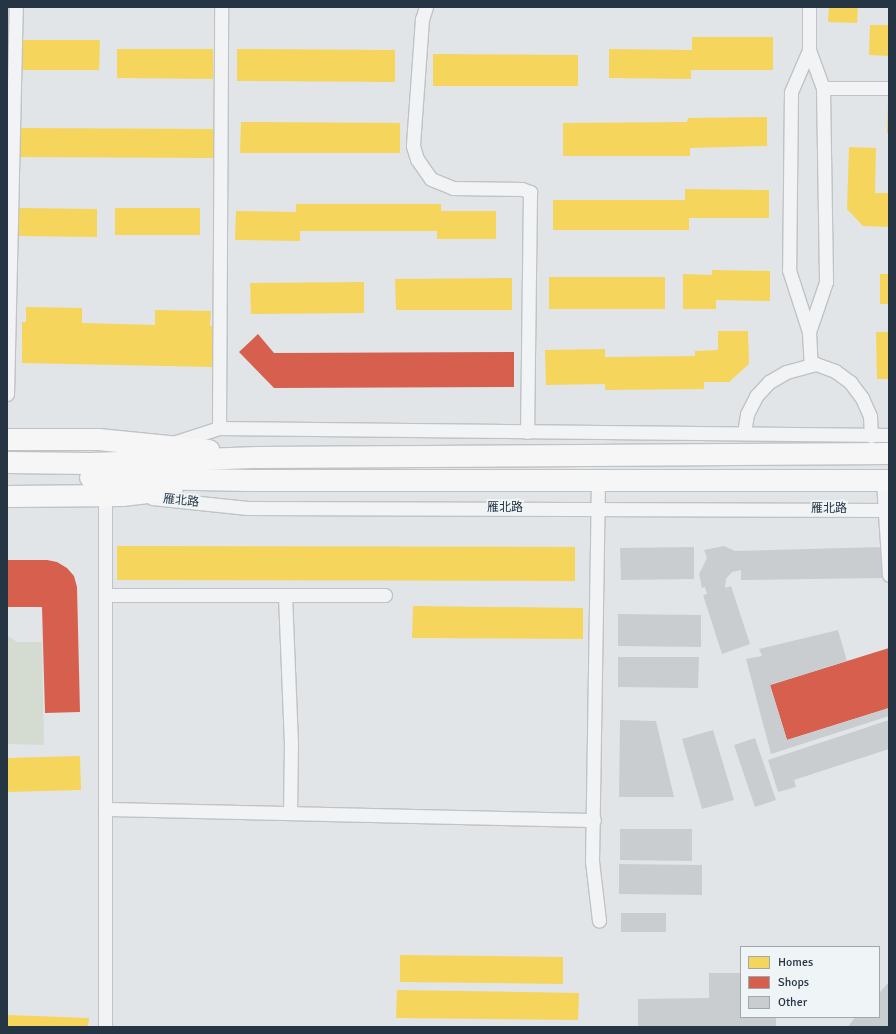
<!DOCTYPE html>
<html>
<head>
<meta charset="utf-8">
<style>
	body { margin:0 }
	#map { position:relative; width:896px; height:1034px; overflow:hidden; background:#e2e5e7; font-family:Signika,"Noto Sans SC",sans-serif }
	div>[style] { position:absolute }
	.green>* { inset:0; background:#d4dcd2 }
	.homes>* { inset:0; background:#f6d55c }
	.shops>* { inset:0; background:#d6604d }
	.building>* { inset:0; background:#cacdd0 }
	.roads { filter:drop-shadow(1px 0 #c0c3c5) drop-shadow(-1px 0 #c0c3c5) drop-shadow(0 1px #c0c3c5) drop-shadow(0 -1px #c0c3c5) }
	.minor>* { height:13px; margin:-6.5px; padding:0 6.5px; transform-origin:6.5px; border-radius:6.5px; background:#f2f3f4 }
	.primary>* { height:21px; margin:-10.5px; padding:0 10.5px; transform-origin:10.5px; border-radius:10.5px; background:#f6f6f7 }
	span { translate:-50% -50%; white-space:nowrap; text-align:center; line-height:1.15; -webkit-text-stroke:4px #eff4f7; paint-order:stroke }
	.street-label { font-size:12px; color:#263543 }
	.frame { position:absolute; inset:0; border:8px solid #263543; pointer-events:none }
	.legend { position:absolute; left:740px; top:946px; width:140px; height:72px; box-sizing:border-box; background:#eff4f7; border:1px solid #9fa8af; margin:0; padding:5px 7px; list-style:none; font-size:12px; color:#263543 }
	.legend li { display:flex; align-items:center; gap:8px; height:20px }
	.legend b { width:20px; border:1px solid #9fa8af }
</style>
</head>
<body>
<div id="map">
	<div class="green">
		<i style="clip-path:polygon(7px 635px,17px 642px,42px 642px,44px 745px,7px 744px)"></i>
	</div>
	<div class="homes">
		<i style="clip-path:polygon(829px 7px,858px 7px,857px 23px,828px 22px)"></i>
		<i style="clip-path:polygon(870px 25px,889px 25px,889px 56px,869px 55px)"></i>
		<i style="clip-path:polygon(692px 37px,773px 37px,773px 70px,691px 70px,691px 79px,609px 78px,609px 49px,692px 50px)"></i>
		<i style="clip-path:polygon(18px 40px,100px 40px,99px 70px,17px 70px)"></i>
		<i style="clip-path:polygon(117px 49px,213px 49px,213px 79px,117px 78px)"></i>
		<i style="clip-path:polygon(237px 49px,395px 50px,395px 82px,237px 81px)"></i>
		<i style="clip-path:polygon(433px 54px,578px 55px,578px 86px,433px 86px)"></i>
		<i style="clip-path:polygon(888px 105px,889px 105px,889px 133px,887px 133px)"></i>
		<i style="clip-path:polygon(767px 117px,767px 146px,690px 148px,690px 156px,563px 156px,563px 123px,687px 122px,688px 118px)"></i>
		<i style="clip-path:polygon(241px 122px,400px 123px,400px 153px,240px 153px)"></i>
		<i style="clip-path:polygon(18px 128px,215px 129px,215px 158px,18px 157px)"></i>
		<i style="clip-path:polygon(849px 147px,876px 148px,875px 193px,889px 193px,889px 227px,863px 226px,847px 209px)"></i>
		<i style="clip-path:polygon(685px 189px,769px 190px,769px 218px,689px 218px,689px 230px,553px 230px,553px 200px,685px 200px)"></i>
		<i style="clip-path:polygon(296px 204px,441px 204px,441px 211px,496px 211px,496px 239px,437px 239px,437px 231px,300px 231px,300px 241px,235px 240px,236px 211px,296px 212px)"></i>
		<i style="clip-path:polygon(19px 208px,97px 209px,97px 237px,19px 236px)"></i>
		<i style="clip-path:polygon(115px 208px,200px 208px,200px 235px,115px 235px)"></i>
		<i style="clip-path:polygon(712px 270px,770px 271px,770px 301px,716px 300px,716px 309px,683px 309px,683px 274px,712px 275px)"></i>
		<i style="clip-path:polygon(880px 274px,889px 274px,889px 304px,880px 304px)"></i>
		<i style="clip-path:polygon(549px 277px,665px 277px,665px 309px,549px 309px)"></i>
		<i style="clip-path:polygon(512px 278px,512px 310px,396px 310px,395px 279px)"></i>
		<i style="clip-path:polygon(364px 282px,364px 313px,251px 314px,250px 283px)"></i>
		<i style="clip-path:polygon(26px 307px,82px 308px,82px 323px,155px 325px,155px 310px,211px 311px,210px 326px,214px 326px,213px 367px,22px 363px,22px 322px,26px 322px)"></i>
		<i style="clip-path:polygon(718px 331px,748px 331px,749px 364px,729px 382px,704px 382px,704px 389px,605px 390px,605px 384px,546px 385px,545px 350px,605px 349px,605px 357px,695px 356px,695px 351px,718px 350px)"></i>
		<i style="clip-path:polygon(876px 332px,889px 332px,889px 379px,877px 379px)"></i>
		<i style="clip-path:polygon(117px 546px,575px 547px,575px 581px,117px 580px)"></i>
		<i style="clip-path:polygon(413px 606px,583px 608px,583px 639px,412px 638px)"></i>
		<i style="clip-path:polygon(80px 756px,81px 790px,7px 792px,7px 758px)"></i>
		<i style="clip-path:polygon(400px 955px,563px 957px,563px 984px,400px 982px)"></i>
		<i style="clip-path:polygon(397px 990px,579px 993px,578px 1020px,396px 1018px)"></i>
		<i style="clip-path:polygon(7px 1015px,89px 1018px,88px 1027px,7px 1027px)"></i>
	</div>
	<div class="shops">
		<i style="clip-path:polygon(258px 334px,274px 353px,514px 352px,514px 387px,274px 388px,239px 352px)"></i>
		<i style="clip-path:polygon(7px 560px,47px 560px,57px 562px,67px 568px,74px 576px,77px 587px,80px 712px,45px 713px,42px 607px,7px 607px)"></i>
		<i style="clip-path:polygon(889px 648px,889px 708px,787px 740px,770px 685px)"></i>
	</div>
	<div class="building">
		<i style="clip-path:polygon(724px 546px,735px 551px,882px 547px,882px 578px,741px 580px,741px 570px,732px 572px,726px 579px,725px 588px,731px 586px,750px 644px,722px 654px,703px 595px,707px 594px,705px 587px,702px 588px,699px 574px,707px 558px,704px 550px)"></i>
		<i style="clip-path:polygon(694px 547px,694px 579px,621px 580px,620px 548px)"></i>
		<i style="clip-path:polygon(618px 614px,701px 615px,701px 647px,618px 646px)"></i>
		<i style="clip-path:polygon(838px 630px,847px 661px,770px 685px,787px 740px,889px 708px,889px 716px,771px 754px,746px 659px,762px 656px,759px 649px)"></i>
		<i style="clip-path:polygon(618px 657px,699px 657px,698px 688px,618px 687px)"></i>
		<i style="clip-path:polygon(620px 720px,656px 721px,674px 797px,619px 797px)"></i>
		<i style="clip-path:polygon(889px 720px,889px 749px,794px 780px,796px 787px,778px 792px,768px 760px)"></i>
		<i style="clip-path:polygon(713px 730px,734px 800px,702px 809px,682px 739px)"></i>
		<i style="clip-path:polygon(755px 738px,776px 800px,755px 807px,734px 745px)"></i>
		<i style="clip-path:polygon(620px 829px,692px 829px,692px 861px,620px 860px)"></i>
		<i style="clip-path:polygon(619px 864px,702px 865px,702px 895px,619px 894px)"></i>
		<i style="clip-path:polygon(621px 913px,666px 913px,666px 932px,621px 932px)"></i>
		<i style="clip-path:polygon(709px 973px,741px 973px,741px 1017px,776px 1017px,776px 1027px,638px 1027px,638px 999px,709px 998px)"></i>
		<i style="clip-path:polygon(889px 982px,889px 1027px,848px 1027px,855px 1017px,879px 1017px,879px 993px)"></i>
	</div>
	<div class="roads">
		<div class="minor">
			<i style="left:426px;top:7px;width:13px;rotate:108deg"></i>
			<i style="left:422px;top:19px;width:127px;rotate:94.1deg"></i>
			<i style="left:413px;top:146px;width:14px;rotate:73deg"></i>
			<i style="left:417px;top:159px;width:24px;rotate:55deg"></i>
			<i style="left:431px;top:179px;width:24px;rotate:22deg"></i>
			<i style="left:453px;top:188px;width:69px;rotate:0.8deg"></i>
			<i style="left:522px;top:189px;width:9px;rotate:21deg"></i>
			<i style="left:530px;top:192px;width:240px;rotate:90.7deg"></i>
			<i style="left:809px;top:7px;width:43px;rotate:90deg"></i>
			<i style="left:809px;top:50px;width:40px;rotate:69.8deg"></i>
			<i style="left:823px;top:88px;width:194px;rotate:89.1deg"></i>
			<i style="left:826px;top:282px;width:53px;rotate:108.8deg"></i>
			<i style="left:809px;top:332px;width:33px;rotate:87deg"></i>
			<i style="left:809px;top:50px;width:46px;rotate:113.2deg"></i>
			<i style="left:791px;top:92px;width:178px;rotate:90.6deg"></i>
			<i style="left:789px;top:270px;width:65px;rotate:72.1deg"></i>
			<i style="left:823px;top:88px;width:66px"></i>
			<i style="left:7px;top:394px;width:387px;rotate:-88.7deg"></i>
			<i style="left:219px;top:428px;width:421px;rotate:-89.7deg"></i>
			<i style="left:744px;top:433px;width:19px;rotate:-81deg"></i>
			<i style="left:747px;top:414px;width:20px;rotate:-63deg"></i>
			<i style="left:756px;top:396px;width:19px;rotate:-47deg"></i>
			<i style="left:769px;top:382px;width:20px;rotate:-30deg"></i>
			<i style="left:786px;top:372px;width:31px;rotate:-15deg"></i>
			<i style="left:816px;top:364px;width:20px;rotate:20deg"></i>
			<i style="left:835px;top:371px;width:19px;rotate:36deg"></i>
			<i style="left:850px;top:382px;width:20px;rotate:53deg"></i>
			<i style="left:862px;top:398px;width:20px;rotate:66deg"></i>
			<i style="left:870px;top:416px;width:20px;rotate:87deg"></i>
			<i style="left:173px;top:443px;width:48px;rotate:-18.1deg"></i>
			<i style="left:219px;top:428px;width:670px;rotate:0.6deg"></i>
			<i style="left:598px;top:480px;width:381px;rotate:90.9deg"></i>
			<i style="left:592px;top:861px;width:60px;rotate:83.3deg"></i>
			<i style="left:883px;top:480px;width:95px;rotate:86.4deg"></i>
			<i style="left:152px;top:498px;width:96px;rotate:6deg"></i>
			<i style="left:247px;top:508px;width:642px;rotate:0.18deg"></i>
			<i style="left:105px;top:595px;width:280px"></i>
			<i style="left:285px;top:595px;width:148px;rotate:87.7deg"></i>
			<i style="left:291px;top:743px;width:69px;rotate:90.8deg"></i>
			<i style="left:105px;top:809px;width:489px;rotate:1.3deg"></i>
			<i style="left:105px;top:1027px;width:532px;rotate:-90deg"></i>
		</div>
		<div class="primary">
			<i style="left:7px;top:439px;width:91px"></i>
			<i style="left:98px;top:439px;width:111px;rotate:5.7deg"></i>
			<i style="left:7px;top:462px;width:84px;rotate:0.7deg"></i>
			<i style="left:91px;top:463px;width:167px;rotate:-2.1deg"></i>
			<i style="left:258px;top:457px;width:631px;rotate:-0.36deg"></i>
			<i style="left:90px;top:477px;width:160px;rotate:1.1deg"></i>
			<i style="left:250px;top:480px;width:639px"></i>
			<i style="left:7px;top:496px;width:115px;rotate:-0.5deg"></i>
			<i style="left:122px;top:495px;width:50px;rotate:-6.8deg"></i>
		</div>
	</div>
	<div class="street-label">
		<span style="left:181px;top:501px;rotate:6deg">雁北路</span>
		<span style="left:505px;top:508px">雁北路</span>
		<span style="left:829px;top:509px">雁北路</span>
	</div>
	<div class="frame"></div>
	<ul class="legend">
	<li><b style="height:11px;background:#f6d55c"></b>Homes</li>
	<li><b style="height:11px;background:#d6604d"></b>Shops</li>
	<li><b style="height:11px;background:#cacdd0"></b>Other</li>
	</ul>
</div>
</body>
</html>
